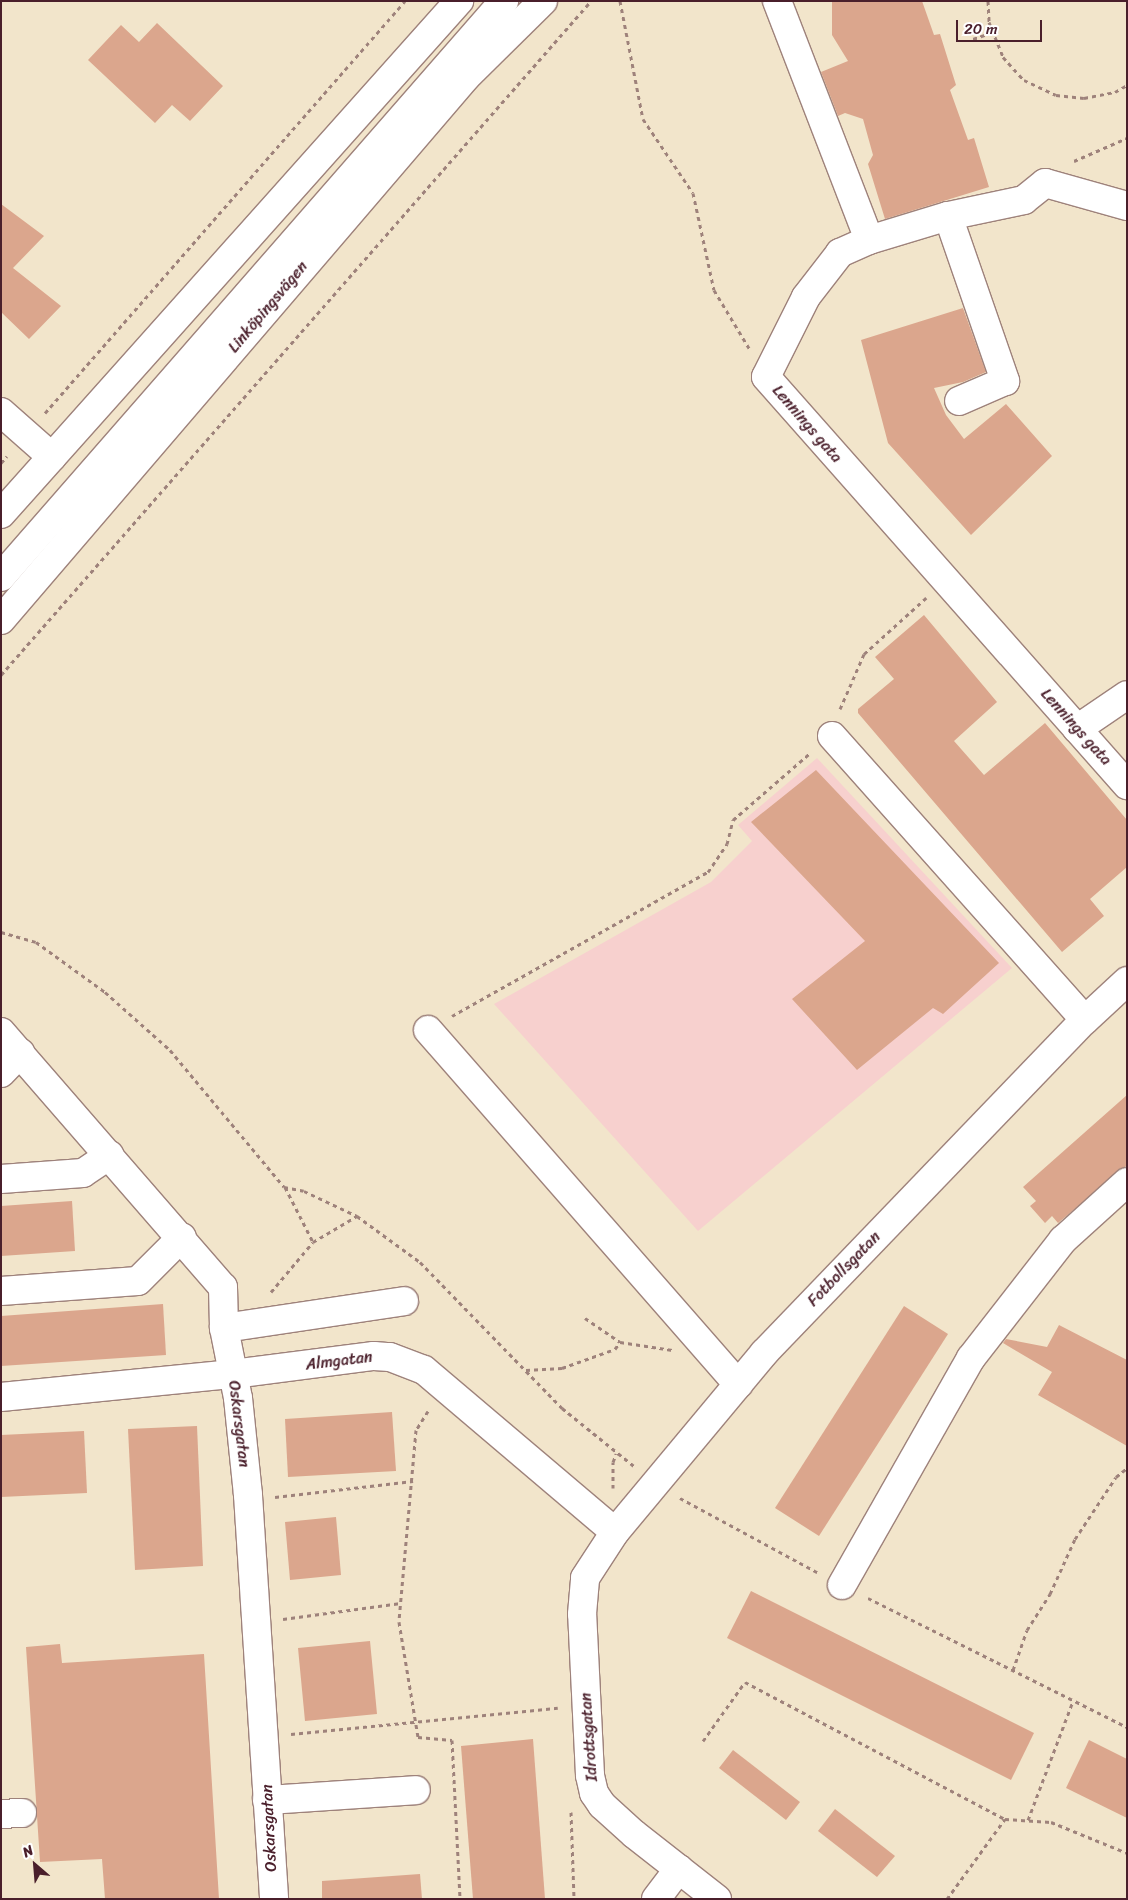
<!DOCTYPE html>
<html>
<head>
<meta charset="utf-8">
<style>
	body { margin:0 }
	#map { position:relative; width:1128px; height:1900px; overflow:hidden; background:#f2e5cb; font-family:Sriracha,sans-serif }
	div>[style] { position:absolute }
	.built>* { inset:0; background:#f7d0ce }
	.building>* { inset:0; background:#dba68d }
	.path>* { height:3px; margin-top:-1.5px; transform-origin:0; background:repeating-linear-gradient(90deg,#9e827b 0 4px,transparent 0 8px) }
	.roads { filter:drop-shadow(1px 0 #9e827b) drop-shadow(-1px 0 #9e827b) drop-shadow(0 1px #9e827b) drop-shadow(0 -1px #9e827b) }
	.minor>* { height:28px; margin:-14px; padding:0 14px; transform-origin:14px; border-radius:14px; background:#fff }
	span { translate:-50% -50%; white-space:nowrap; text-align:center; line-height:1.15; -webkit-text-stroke:4.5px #fff; paint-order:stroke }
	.street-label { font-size:16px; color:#4a1f2b }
	.frame { position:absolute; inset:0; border:2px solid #4a1f2b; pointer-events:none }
	.north { position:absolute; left:10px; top:1840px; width:50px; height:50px; -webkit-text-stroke:4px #fff; paint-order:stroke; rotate:333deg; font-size:14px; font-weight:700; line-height:20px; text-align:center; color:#4a1f2b }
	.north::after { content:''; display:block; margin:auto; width:18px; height:22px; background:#4a1f2b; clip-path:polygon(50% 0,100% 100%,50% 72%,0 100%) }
	.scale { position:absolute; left:956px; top:20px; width:86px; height:22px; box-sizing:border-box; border:2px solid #4a1f2b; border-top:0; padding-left:6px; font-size:15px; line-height:18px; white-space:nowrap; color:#4a1f2b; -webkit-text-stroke:4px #fff; paint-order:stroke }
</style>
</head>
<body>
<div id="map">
	<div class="built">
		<i style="clip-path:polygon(817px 758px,1012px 968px,698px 1231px,494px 1004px,711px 882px,752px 841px,738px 825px)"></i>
	</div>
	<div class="building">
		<i style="clip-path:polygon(832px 1px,922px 1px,934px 35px,940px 34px,956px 85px,950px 90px,968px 140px,974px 138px,989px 187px,885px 219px,868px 164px,873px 155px,863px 119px,845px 113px,838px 116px,821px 72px,848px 61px,832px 35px)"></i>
		<i style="clip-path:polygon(157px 23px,223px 86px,190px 121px,172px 105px,155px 123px,88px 60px,121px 25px,139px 42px)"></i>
		<i style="clip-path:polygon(1px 204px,44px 236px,13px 268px,61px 306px,29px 339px,1px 312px)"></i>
		<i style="clip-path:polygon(963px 308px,986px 372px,963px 382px,934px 388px,946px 415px,964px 439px,1006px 404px,1052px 456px,971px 535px,888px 443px,861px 340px)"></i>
		<i style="clip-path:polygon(924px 615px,997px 702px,954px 741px,984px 775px,1045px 723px,1127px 820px,1127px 867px,1090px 899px,1104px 916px,1062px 952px,858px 713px,858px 709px,894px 679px,875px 657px)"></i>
		<i style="clip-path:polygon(816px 770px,999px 963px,943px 1014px,933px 1008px,857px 1070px,792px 999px,865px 941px,751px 822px)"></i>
		<i style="clip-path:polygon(1127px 1095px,1127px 1165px,1058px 1223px,1052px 1216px,1045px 1223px,1030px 1206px,1036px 1201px,1023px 1187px)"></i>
		<i style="clip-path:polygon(72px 1201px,75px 1251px,1px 1256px,1px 1206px)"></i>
		<i style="clip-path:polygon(163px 1304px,166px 1355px,1px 1366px,1px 1316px)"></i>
		<i style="clip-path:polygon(904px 1306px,948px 1334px,819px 1536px,775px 1508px)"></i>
		<i style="clip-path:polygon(1059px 1325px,1127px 1360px,1127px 1446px,1038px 1395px,1052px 1372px,1003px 1343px,1006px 1339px,1047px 1347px)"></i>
		<i style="clip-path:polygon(392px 1412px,396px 1471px,288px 1477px,285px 1419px)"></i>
		<i style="clip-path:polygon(197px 1426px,203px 1566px,135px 1570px,128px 1429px)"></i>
		<i style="clip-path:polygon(84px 1431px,87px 1493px,1px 1497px,1px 1435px)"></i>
		<i style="clip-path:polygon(336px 1517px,341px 1575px,290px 1580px,285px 1522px)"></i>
		<i style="clip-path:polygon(751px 1591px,1034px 1733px,1011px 1780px,727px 1638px)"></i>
		<i style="clip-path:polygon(370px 1641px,377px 1714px,305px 1721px,298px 1648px)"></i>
		<i style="clip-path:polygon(60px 1644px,62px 1663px,204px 1654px,219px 1899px,105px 1899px,102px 1859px,40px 1862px,26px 1647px)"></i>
		<i style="clip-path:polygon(533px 1739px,545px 1899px,473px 1899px,461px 1746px)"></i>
		<i style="clip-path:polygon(1089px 1740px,1127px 1759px,1127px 1818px,1066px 1788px)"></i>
		<i style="clip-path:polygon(733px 1750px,800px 1802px,786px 1820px,719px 1768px)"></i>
		<i style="clip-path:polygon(835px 1809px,895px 1856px,877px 1877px,818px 1831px)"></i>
		<i style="clip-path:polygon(420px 1874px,422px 1899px,322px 1899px,322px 1881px)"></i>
	</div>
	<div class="path">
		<i style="left:620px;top:1px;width:120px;rotate:79deg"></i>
		<i style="left:643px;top:119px;width:89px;rotate:56deg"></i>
		<i style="left:693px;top:193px;width:99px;rotate:77.8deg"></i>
		<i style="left:714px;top:290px;width:68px;rotate:58.9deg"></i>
		<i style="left:988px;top:1px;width:21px;rotate:87deg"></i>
		<i style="left:989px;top:22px;width:38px;rotate:68deg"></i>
		<i style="left:1003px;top:57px;width:31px;rotate:48deg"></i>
		<i style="left:1024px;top:80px;width:35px;rotate:25deg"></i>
		<i style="left:1056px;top:95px;width:28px;rotate:6deg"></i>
		<i style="left:1084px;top:98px;width:32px;rotate:-11deg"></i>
		<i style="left:1115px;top:92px;width:14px;rotate:-30deg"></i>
		<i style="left:973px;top:39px;width:21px;rotate:-19deg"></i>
		<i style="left:1074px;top:161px;width:58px;rotate:-23.5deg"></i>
		<i style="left:45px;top:413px;width:547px;rotate:-48.85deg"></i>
		<i style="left:1px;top:463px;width:9px;rotate:-49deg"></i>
		<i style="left:1px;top:675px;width:896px;rotate:-48.8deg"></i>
		<i style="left:840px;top:709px;width:60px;rotate:-66.4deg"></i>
		<i style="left:864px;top:654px;width:84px;rotate:-42.1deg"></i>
		<i style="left:1px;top:932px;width:36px;rotate:16deg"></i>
		<i style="left:36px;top:942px;width:85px;rotate:35.9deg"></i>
		<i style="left:105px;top:992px;width:87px;rotate:41.7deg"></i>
		<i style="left:170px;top:1050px;width:178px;rotate:50.2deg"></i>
		<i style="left:284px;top:1187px;width:20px;rotate:11deg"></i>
		<i style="left:304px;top:1191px;width:59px;rotate:25.3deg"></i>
		<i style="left:357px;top:1216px;width:78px;rotate:36.1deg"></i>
		<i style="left:420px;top:1262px;width:204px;rotate:45.8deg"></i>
		<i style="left:562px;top:1408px;width:92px;rotate:38.9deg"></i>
		<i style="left:452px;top:1016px;width:294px;rotate:-29.4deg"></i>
		<i style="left:708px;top:872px;width:34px;rotate:-56deg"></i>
		<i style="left:727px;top:844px;width:25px;rotate:-76deg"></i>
		<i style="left:733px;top:820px;width:102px;rotate:-41deg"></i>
		<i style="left:285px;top:1187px;width:62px;rotate:63deg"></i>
		<i style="left:271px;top:1292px;width:65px;rotate:-50deg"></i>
		<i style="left:313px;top:1242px;width:51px;rotate:-30.6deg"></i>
		<i style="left:585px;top:1318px;width:42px;rotate:34.4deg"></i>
		<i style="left:620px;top:1342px;width:53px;rotate:8.7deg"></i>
		<i style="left:526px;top:1370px;width:36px;rotate:-3deg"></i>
		<i style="left:562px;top:1368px;width:56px;rotate:-19.7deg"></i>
		<i style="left:615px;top:1349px;width:9px;rotate:-54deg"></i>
		<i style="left:428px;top:1411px;width:22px;rotate:122deg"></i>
		<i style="left:416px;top:1430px;width:193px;rotate:95.1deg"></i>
		<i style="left:399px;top:1622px;width:117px;rotate:80.6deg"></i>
		<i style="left:418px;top:1737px;width:34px;rotate:5deg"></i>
		<i style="left:452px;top:1740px;width:159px;rotate:87.1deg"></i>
		<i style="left:613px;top:1488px;width:26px;rotate:-90deg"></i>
		<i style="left:613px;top:1462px;width:9px;rotate:-69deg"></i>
		<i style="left:275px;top:1497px;width:139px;rotate:-6.6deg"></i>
		<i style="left:680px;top:1498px;width:156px;rotate:28.4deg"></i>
		<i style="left:868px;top:1598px;width:289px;rotate:26.5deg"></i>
		<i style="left:283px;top:1619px;width:119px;rotate:-7.7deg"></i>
		<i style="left:1013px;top:1670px;width:42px;rotate:-70.7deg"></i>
		<i style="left:1027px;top:1630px;width:43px;rotate:-57.4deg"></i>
		<i style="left:1050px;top:1594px;width:60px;rotate:-65.6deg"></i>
		<i style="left:1075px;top:1539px;width:74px;rotate:-56.5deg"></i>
		<i style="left:1116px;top:1477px;width:14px;rotate:-39deg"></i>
		<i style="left:291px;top:1734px;width:268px;rotate:-5.6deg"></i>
		<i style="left:703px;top:1741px;width:72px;rotate:-54.6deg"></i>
		<i style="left:745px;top:1682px;width:294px;rotate:27.8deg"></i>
		<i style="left:1005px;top:1819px;width:46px;rotate:3.7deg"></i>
		<i style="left:1051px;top:1822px;width:82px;rotate:22.2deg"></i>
		<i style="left:571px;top:1812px;width:87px;rotate:88deg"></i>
		<i style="left:1028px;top:1820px;width:127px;rotate:-69.3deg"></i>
		<i style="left:947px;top:1899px;width:99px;rotate:-54.1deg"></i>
	</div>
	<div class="roads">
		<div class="minor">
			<i style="left:777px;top:1px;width:256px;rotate:68.9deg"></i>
			<i style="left:1127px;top:206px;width:85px;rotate:-164.3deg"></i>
			<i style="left:1045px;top:183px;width:27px;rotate:141deg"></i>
			<i style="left:1024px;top:200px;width:78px;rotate:168.1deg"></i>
			<i style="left:948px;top:216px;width:83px;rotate:163.1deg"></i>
			<i style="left:869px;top:240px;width:32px;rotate:156deg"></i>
			<i style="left:840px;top:253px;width:56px;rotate:127.7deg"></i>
			<i style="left:806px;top:297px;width:89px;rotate:116.6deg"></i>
			<i style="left:766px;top:377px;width:545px;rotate:48.5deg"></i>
			<i style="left:948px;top:216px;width:175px;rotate:70.9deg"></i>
			<i style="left:1005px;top:381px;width:50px;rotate:156.5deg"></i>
			<i style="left:1px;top:412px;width:68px;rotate:41.4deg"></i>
			<i style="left:1px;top:514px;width:688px;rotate:-48.24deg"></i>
			<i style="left:1px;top:577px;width:765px;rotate:-48.87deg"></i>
			<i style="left:1px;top:620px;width:715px;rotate:-49.42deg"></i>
			<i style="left:466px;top:77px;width:108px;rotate:-44.6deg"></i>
			<i style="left:1077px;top:729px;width:60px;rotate:-34.2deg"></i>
			<i style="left:832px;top:736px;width:380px;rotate:48.3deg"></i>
			<i style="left:428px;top:1030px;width:471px;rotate:48.8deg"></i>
			<i style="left:1px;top:1032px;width:338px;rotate:49deg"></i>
			<i style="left:223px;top:1287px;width:41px;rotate:88.6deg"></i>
			<i style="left:224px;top:1328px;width:71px;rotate:78.7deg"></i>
			<i style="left:238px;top:1398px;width:98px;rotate:84.1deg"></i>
			<i style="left:248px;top:1495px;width:405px;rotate:86.3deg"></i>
			<i style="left:1px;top:1073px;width:28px;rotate:-46deg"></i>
			<i style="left:1px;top:1179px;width:82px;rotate:-4.2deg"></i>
			<i style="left:83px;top:1173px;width:32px;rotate:-34deg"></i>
			<i style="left:1px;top:1291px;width:137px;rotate:-4.2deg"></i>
			<i style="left:138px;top:1281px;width:62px;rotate:-45deg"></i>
			<i style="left:224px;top:1328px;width:182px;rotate:-8.5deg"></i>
			<i style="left:1px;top:1397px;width:233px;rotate:-5.7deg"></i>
			<i style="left:233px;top:1374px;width:142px;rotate:-7.3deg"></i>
			<i style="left:374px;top:1356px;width:16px;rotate:4deg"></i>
			<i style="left:390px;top:1357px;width:36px;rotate:21deg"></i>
			<i style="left:424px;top:1370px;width:250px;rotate:40.3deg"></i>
			<i style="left:842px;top:1585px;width:261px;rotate:-60.4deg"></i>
			<i style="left:971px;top:1358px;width:150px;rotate:-52.1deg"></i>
			<i style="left:1063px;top:1240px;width:86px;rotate:-42.2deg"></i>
			<i style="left:267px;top:1800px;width:149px;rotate:-3.8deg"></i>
			<i style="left:1px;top:1814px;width:21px;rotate:-3deg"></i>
			<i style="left:656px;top:1899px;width:38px;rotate:-53deg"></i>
			<i style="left:717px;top:1899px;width:105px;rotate:-141.9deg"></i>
			<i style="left:634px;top:1834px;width:43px;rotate:-137.8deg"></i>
			<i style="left:602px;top:1805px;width:14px;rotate:-124deg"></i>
			<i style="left:594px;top:1793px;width:18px;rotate:-103deg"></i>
			<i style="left:590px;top:1775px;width:161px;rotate:-92.8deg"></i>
			<i style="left:582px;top:1614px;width:36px;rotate:-85deg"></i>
			<i style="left:585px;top:1578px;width:55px;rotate:-56.9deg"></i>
			<i style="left:615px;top:1532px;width:233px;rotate:-50.2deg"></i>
			<i style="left:764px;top:1353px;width:463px;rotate:-46.1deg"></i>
			<i style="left:1085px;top:1020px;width:57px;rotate:-42.9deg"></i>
		</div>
	</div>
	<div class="street-label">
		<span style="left:268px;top:307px;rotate:-50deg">Linköpingsvägen</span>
		<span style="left:807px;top:424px;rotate:49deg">Lennings gata</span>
		<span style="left:1076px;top:727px;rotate:48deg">Lennings gata</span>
		<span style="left:844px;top:1269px;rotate:-46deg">Fotbollsgatan</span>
		<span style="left:339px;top:1361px;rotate:-7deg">Almgatan</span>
		<span style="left:239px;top:1424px;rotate:83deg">Oskarsgatan</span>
		<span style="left:589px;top:1737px;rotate:-94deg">Idrottsgatan</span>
		<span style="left:269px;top:1828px;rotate:-93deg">Oskarsgatan</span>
	</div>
	<div class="frame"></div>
	<div class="north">N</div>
	<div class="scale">20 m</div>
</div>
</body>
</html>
